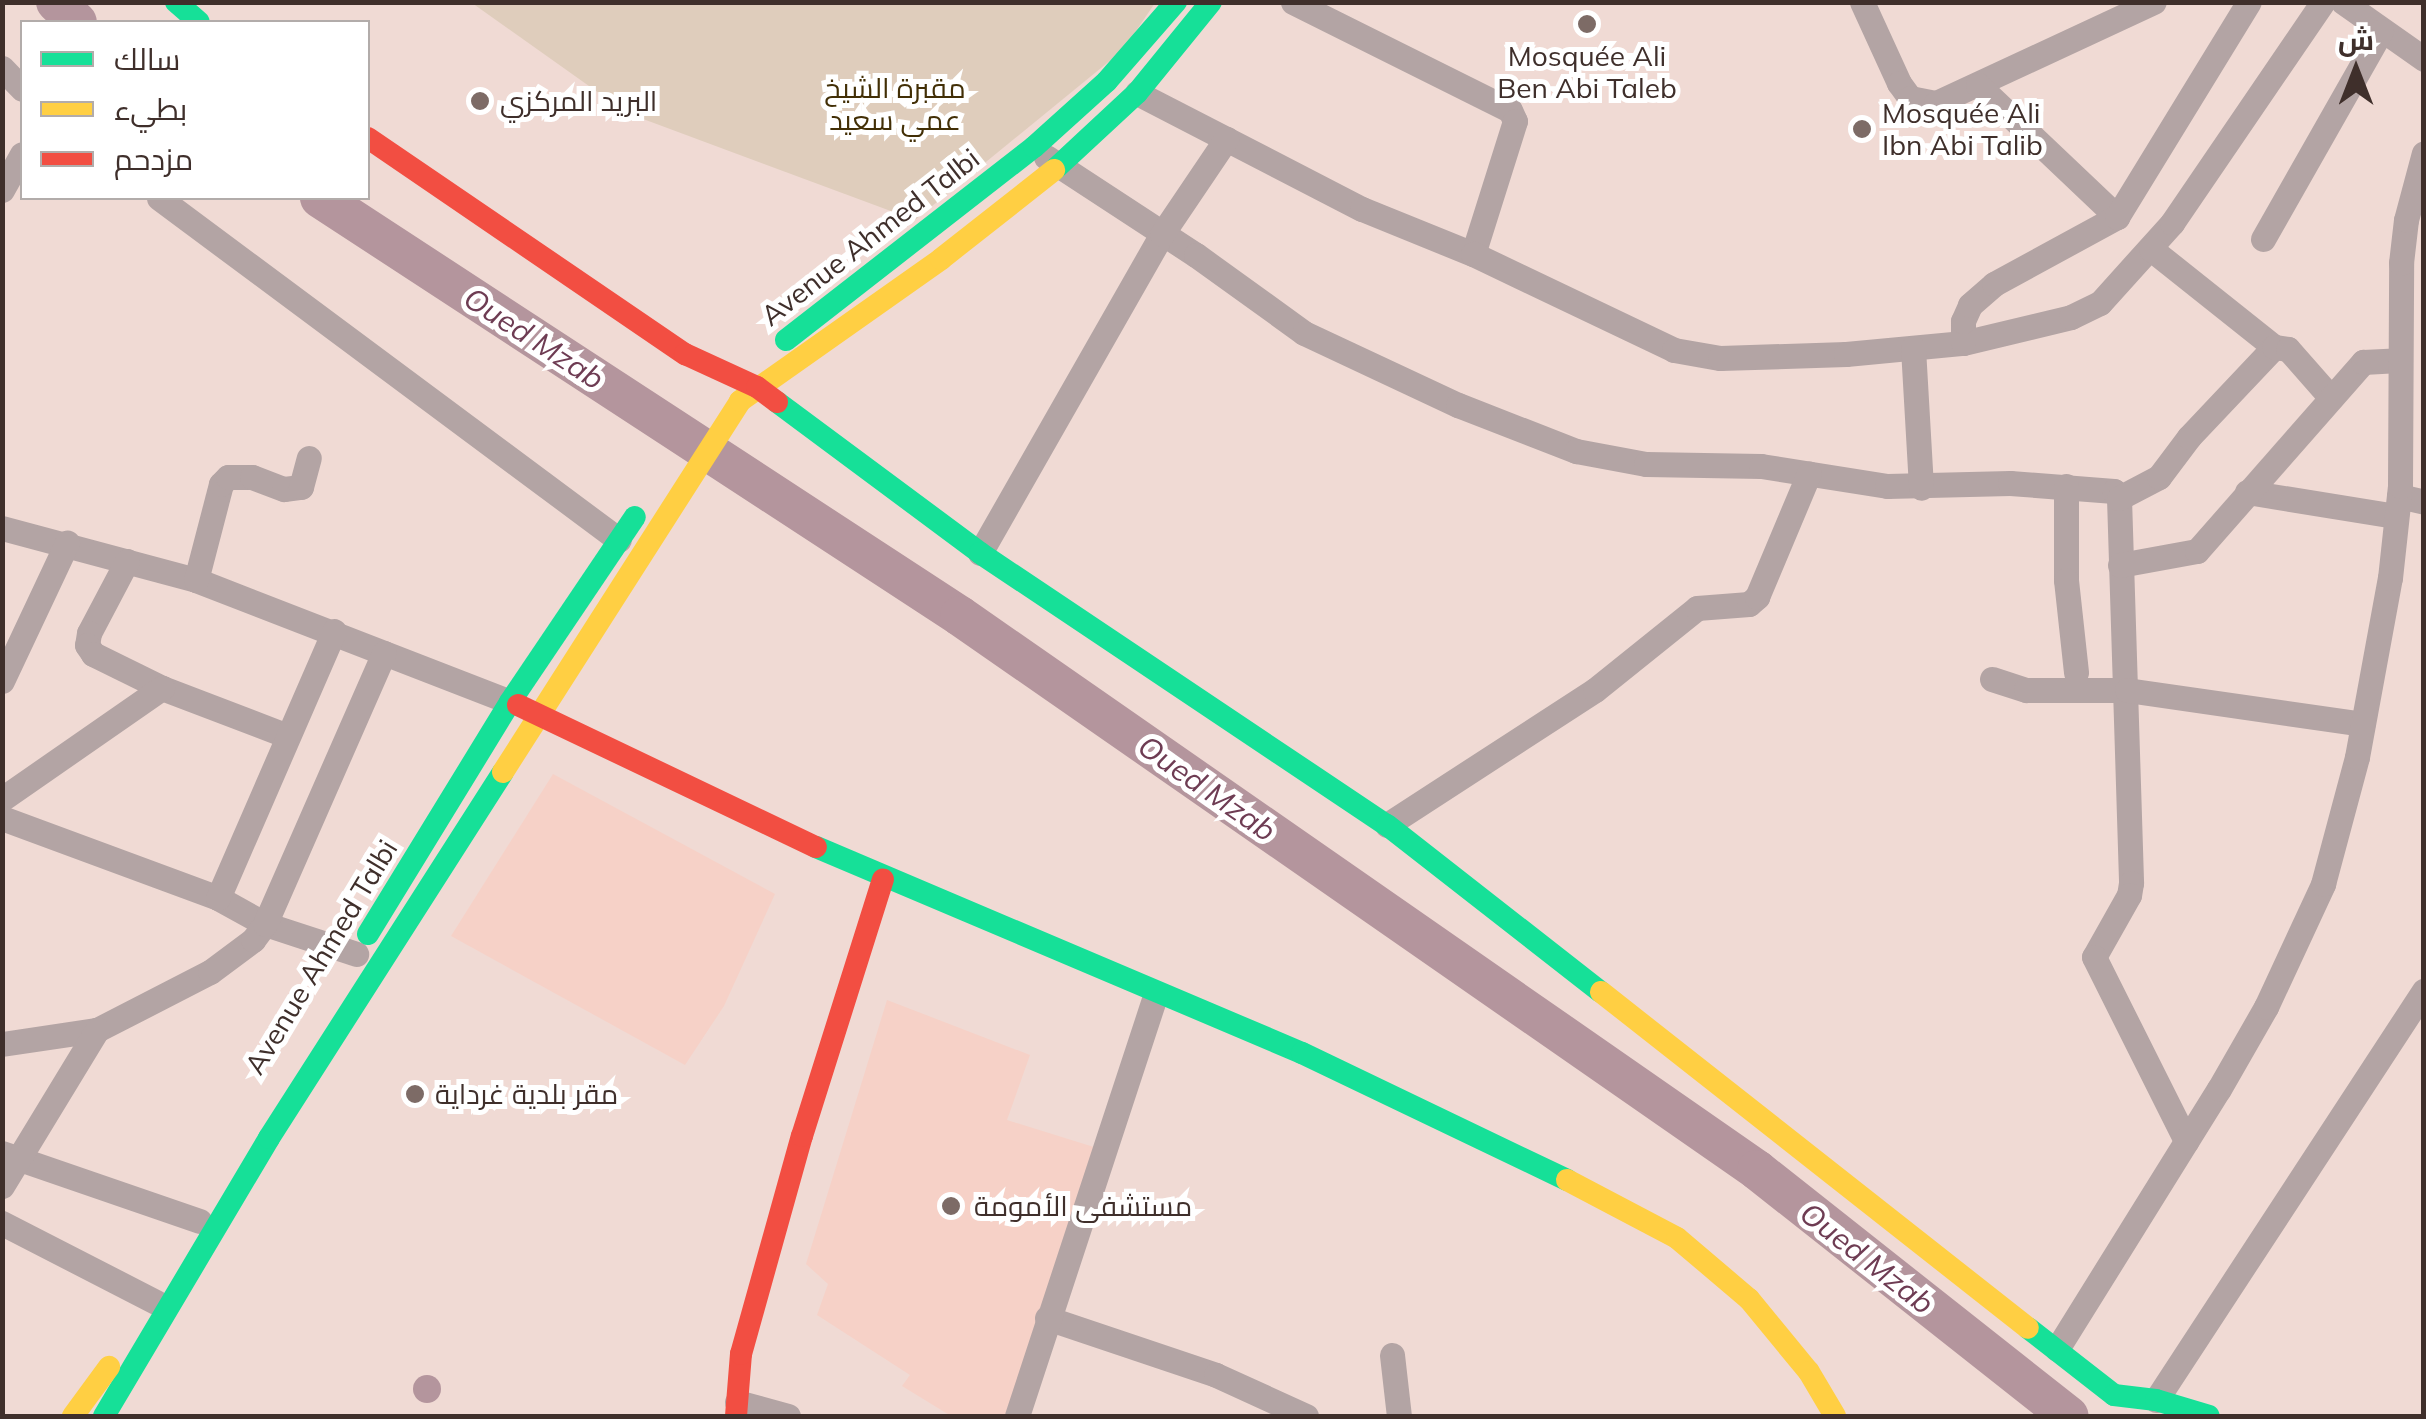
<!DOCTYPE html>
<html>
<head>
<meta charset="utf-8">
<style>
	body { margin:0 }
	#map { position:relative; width:2426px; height:1419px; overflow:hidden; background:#f0dad4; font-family:Mulish,Cairo,sans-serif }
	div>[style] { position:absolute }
	.built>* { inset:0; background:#f6d1c7 }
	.green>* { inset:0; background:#dfcdbc }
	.water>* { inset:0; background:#b4959d }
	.round { border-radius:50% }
	.river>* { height:40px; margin:-20px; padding:0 20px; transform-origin:20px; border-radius:20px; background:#b4959d }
	.street>* { height:25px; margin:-12.5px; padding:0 12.5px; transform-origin:12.5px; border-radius:12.5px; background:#b3a4a4 }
	.fast>* { height:22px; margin:-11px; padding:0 11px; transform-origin:11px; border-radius:11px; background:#16e098 }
	.slow>* { height:22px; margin:-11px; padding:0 11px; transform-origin:11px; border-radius:11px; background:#ffcf43 }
	.jam>* { height:22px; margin:-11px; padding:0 11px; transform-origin:11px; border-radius:11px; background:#f24e42 }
	.dots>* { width:28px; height:28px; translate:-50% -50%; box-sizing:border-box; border:5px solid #fff; border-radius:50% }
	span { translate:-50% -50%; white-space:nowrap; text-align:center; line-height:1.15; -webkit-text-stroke:10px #fff; paint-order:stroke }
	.poi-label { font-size:28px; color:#3f2f2b }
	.left { translate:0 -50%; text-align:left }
	.park-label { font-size:28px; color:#422f06 }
	.street-label { font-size:28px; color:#3f2f2b }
	.water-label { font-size:30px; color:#6e3c53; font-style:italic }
	.frame { position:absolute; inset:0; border:5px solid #3f2f2b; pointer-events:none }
	.legend { position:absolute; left:20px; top:20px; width:350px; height:180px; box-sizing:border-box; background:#fff; border:2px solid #b2acaa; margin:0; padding:12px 18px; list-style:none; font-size:30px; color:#3f2f2b }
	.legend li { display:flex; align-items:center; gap:20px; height:50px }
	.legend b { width:50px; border:2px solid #b2acaa }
	.north { position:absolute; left:2306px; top:20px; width:100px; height:100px; -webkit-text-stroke:8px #fff; paint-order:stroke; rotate:0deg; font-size:28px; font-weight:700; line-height:40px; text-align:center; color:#3f2f2b }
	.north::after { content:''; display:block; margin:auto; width:35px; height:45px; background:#3f2f2b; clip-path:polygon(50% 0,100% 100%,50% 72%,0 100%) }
</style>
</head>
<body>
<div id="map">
	<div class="built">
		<i style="clip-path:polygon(553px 774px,775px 894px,724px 1006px,685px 1065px,451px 936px)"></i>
		<i style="clip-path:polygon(887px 1000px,1030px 1055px,1007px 1120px,1097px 1148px,1007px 1416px,951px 1416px,902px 1386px,910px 1375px,817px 1315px,828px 1284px,806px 1264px)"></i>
	</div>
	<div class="green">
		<i style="clip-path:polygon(472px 3px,1155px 3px,1123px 50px,915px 220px,627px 113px)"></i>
	</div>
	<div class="water">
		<i class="round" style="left:413px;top:1375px;width:28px;height:28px"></i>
	</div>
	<div class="river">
		<i style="left:56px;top:2px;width:29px;rotate:44deg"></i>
		<i style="left:320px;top:198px;width:764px;rotate:33.15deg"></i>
		<i style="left:960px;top:616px;width:971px;rotate:34.8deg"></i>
		<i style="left:1757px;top:1170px;width:397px;rotate:38.3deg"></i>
	</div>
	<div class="street">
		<i style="left:1293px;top:2px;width:242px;rotate:26.5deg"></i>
		<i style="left:1510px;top:110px;width:12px;rotate:66deg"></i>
		<i style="left:1515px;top:121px;width:139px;rotate:107.5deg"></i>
		<i style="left:1862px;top:2px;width:89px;rotate:65.4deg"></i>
		<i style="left:1899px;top:83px;width:19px;rotate:54deg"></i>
		<i style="left:1910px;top:98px;width:26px;rotate:11deg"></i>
		<i style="left:1936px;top:103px;width:240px;rotate:-24.9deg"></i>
		<i style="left:2343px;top:2px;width:99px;rotate:35.1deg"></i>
		<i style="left:2px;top:68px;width:29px;rotate:46deg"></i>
		<i style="left:1978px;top:85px;width:192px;rotate:43.5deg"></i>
		<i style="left:1137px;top:93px;width:253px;rotate:27.3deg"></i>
		<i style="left:1362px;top:209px;width:120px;rotate:22.1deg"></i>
		<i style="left:1473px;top:254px;width:223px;rotate:25.5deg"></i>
		<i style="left:1674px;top:350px;width:47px;rotate:9.9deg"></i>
		<i style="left:1720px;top:358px;width:126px;rotate:-1.8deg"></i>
		<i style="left:1846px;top:354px;width:118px;rotate:-5.4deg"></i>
		<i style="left:1963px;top:343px;width:111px;rotate:-13.5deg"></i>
		<i style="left:2071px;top:317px;width:32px;rotate:-26deg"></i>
		<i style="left:2100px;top:303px;width:108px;rotate:-48deg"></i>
		<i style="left:2172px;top:223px;width:268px;rotate:-55.7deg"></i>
		<i style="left:1046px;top:157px;width:179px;rotate:33.2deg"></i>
		<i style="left:1196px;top:255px;width:133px;rotate:35.8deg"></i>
		<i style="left:1304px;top:333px;width:170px;rotate:25.1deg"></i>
		<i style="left:1458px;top:405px;width:127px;rotate:21.3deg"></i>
		<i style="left:1576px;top:451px;width:71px;rotate:10.5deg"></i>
		<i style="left:1646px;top:464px;width:115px;rotate:1deg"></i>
		<i style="left:1761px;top:466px;width:128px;rotate:9deg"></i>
		<i style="left:1887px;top:486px;width:123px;rotate:-1.4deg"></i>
		<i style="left:2010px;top:483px;width:104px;rotate:4.4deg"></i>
		<i style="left:2114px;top:491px;width:9px;rotate:54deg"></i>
		<i style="left:2119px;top:498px;width:385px;rotate:88.2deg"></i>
		<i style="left:2131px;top:883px;width:12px;rotate:99deg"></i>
		<i style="left:2129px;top:895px;width:71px;rotate:119.4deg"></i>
		<i style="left:2094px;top:957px;width:206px;rotate:63.4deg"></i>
		<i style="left:2px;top:190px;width:41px;rotate:-60.9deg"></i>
		<i style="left:159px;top:198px;width:573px;rotate:36.63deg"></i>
		<i style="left:2263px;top:239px;width:239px;rotate:-60.4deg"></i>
		<i style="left:2151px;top:249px;width:157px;rotate:38.5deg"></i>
		<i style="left:1963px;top:343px;width:22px;rotate:-90deg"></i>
		<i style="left:1963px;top:321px;width:17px;rotate:-66deg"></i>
		<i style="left:1970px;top:305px;width:32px;rotate:-41deg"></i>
		<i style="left:1994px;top:284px;width:140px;rotate:-28.6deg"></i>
		<i style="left:2117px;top:217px;width:252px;rotate:-58.5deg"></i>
		<i style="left:1913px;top:348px;width:140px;rotate:86.7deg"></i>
		<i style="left:2066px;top:486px;width:94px;rotate:90deg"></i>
		<i style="left:2066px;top:580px;width:93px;rotate:83.8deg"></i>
		<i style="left:2247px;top:492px;width:151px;rotate:9.2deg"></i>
		<i style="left:2399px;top:496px;width:26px;rotate:13deg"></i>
		<i style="left:2119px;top:498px;width:45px;rotate:-27.7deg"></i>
		<i style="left:2159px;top:477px;width:50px;rotate:-53.1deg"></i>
		<i style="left:2189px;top:437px;width:124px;rotate:-46.6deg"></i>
		<i style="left:2274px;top:347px;width:14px;rotate:8deg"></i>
		<i style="left:2288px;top:349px;width:65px;rotate:48.7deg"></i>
		<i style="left:2px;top:528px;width:201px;rotate:15deg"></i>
		<i style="left:196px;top:580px;width:337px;rotate:21.2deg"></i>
		<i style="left:980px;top:553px;width:367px;rotate:-60.3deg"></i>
		<i style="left:1162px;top:234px;width:115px;rotate:-56deg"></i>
		<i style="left:127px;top:561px;width:81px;rotate:117.8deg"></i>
		<i style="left:89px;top:633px;width:12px;rotate:99deg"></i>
		<i style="left:87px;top:645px;width:11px;rotate:56deg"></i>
		<i style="left:93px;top:654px;width:77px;rotate:26.2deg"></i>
		<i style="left:162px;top:688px;width:132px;rotate:20.9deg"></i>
		<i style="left:2120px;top:565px;width:78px;rotate:-10.3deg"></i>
		<i style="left:2197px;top:551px;width:252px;rotate:-48.7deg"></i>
		<i style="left:2363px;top:362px;width:36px;rotate:-3deg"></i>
		<i style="left:196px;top:580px;width:99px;rotate:-75.4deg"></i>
		<i style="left:221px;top:484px;width:10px;rotate:-45deg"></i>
		<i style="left:228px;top:477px;width:24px"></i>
		<i style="left:252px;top:477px;width:34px;rotate:21deg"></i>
		<i style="left:284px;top:489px;width:17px;rotate:-7deg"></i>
		<i style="left:301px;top:487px;width:30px;rotate:-75deg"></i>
		<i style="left:1992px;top:679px;width:36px;rotate:18deg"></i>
		<i style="left:2026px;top:690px;width:101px"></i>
		<i style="left:2127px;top:690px;width:238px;rotate:8.2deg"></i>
		<i style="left:2px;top:681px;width:153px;rotate:-64.8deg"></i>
		<i style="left:2px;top:799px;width:195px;rotate:-34.8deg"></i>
		<i style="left:2px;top:818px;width:230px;rotate:20.3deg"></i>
		<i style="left:218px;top:898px;width:54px;rotate:29deg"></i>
		<i style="left:265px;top:924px;width:96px;rotate:18.2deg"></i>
		<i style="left:1387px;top:825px;width:248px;rotate:-33deg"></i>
		<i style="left:1595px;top:690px;width:131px;rotate:-38.8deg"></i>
		<i style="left:1697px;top:608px;width:52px;rotate:-4.4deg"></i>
		<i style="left:1749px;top:604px;width:11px;rotate:-41deg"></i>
		<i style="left:1757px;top:597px;width:134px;rotate:-67.2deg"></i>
		<i style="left:218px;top:898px;width:291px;rotate:-66.5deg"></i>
		<i style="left:2px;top:1044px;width:96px;rotate:-8.4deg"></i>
		<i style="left:97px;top:1030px;width:127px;rotate:-27.2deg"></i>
		<i style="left:210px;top:972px;width:54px;rotate:-36.7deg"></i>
		<i style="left:253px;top:940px;width:20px;rotate:-53deg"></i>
		<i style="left:265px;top:924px;width:296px;rotate:-66.3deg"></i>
		<i style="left:2px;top:1153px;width:209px;rotate:19deg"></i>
		<i style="left:2px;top:1186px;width:183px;rotate:-58.7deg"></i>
		<i style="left:2px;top:1223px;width:173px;rotate:27.2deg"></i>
		<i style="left:1047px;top:1318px;width:178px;rotate:18.6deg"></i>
		<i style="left:1216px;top:1375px;width:99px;rotate:24.5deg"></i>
		<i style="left:2057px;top:1349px;width:306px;rotate:-58.1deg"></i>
		<i style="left:2219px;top:1089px;width:95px;rotate:-60.2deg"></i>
		<i style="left:2266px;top:1007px;width:136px;rotate:-65.1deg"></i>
		<i style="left:2323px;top:884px;width:131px;rotate:-75deg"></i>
		<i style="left:2357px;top:757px;width:182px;rotate:-79.6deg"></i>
		<i style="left:2390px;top:578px;width:93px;rotate:-83.8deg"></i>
		<i style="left:2400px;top:486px;width:223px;rotate:-89.7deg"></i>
		<i style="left:2401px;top:263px;width:43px;rotate:-83.4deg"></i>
		<i style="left:2406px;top:220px;width:69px;rotate:-75deg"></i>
		<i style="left:1392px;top:1355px;width:61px;rotate:83.5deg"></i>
		<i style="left:2156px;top:1400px;width:489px;rotate:-56.8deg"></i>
		<i style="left:737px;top:1402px;width:53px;rotate:15.4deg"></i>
		<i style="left:1017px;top:1416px;width:445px;rotate:-71.8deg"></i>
	</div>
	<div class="fast">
		<i style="left:176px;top:2px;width:30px;rotate:41deg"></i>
		<i style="left:1054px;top:170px;width:113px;rotate:-42.9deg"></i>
		<i style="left:1137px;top:93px;width:117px;rotate:-50.9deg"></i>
		<i style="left:786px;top:340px;width:314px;rotate:-37.9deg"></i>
		<i style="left:1034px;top:147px;width:98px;rotate:-42.1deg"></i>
		<i style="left:1107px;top:81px;width:105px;rotate:-48.9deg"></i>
		<i style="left:777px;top:402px;width:253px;rotate:36.6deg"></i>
		<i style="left:980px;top:553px;width:490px;rotate:33.8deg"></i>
		<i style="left:1387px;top:825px;width:271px;rotate:38deg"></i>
		<i style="left:816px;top:847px;width:528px;rotate:22.97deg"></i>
		<i style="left:1302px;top:1053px;width:294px;rotate:25.6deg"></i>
		<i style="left:368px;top:934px;width:272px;rotate:-58.5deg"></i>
		<i style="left:510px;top:702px;width:223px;rotate:-56deg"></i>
		<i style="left:2028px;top:1328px;width:109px;rotate:37.9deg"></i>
		<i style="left:2114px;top:1395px;width:42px;rotate:6.8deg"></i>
		<i style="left:2156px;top:1400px;width:55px;rotate:16.8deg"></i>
		<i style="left:104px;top:1416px;width:323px;rotate:-59.3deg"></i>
		<i style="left:269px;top:1138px;width:434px;rotate:-57.4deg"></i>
	</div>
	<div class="slow">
		<i style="left:503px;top:772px;width:440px;rotate:-57.4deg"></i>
		<i style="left:740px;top:401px;width:246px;rotate:-35.2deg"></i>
		<i style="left:941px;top:259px;width:144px;rotate:-38.2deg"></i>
		<i style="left:1601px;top:992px;width:543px;rotate:38.2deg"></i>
		<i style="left:1567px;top:1180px;width:124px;rotate:27.8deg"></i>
		<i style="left:1677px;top:1238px;width:94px;rotate:40.3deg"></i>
		<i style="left:1749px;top:1299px;width:94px;rotate:50.6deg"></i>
		<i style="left:1809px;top:1372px;width:51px;rotate:59.4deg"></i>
		<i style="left:73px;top:1416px;width:61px;rotate:-53.7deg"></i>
	</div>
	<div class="jam">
		<i style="left:368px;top:138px;width:384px;rotate:34.3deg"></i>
		<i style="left:685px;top:354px;width:79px;rotate:24.6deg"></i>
		<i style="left:757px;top:387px;width:25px;rotate:37deg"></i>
		<i style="left:518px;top:705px;width:330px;rotate:25.5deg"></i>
		<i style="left:736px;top:1416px;width:62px;rotate:-85.4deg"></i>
		<i style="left:741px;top:1354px;width:226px;rotate:-74.4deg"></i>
		<i style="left:802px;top:1136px;width:269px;rotate:-72.5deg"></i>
	</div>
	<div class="dots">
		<i style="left:1587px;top:24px;background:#7d6b66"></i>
		<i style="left:480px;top:101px;background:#7d6b66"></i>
		<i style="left:1862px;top:129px;background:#7d6b66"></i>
		<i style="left:415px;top:1094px;background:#7d6b66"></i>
		<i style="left:951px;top:1206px;background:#7d6b66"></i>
	</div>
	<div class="poi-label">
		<span style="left:1587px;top:72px">Mosquée Ali<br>Ben Abi Taleb</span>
		<span class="left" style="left:500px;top:101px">البريد المركزي</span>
		<span class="left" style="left:1882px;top:129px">Mosquée Ali<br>Ibn Abi Talib</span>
		<span class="left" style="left:435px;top:1094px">مقر بلدية غرداية</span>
		<span class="left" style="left:974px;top:1206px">مستشفى الأمومة</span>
	</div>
	<div class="park-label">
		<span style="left:895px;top:104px">مقبرة الشيخ<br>عمي سعيد</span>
	</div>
	<div class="street-label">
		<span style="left:870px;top:237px;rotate:-38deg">Avenue Ahmed Talbi</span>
		<span style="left:321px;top:957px;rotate:-59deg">Avenue Ahmed Talbi</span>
	</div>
	<div class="water-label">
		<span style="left:534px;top:338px;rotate:33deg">Oued Mzab</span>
		<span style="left:1207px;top:788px;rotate:35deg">Oued Mzab</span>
		<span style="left:1867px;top:1258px;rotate:38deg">Oued Mzab</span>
	</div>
	<div class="frame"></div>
	<ul class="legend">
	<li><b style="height:12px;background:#16e098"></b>سالك</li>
	<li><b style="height:12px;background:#ffcf43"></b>بطيء</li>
	<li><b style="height:12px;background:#f24e42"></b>مزدحم</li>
	</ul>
	<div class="north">ش</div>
</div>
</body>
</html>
